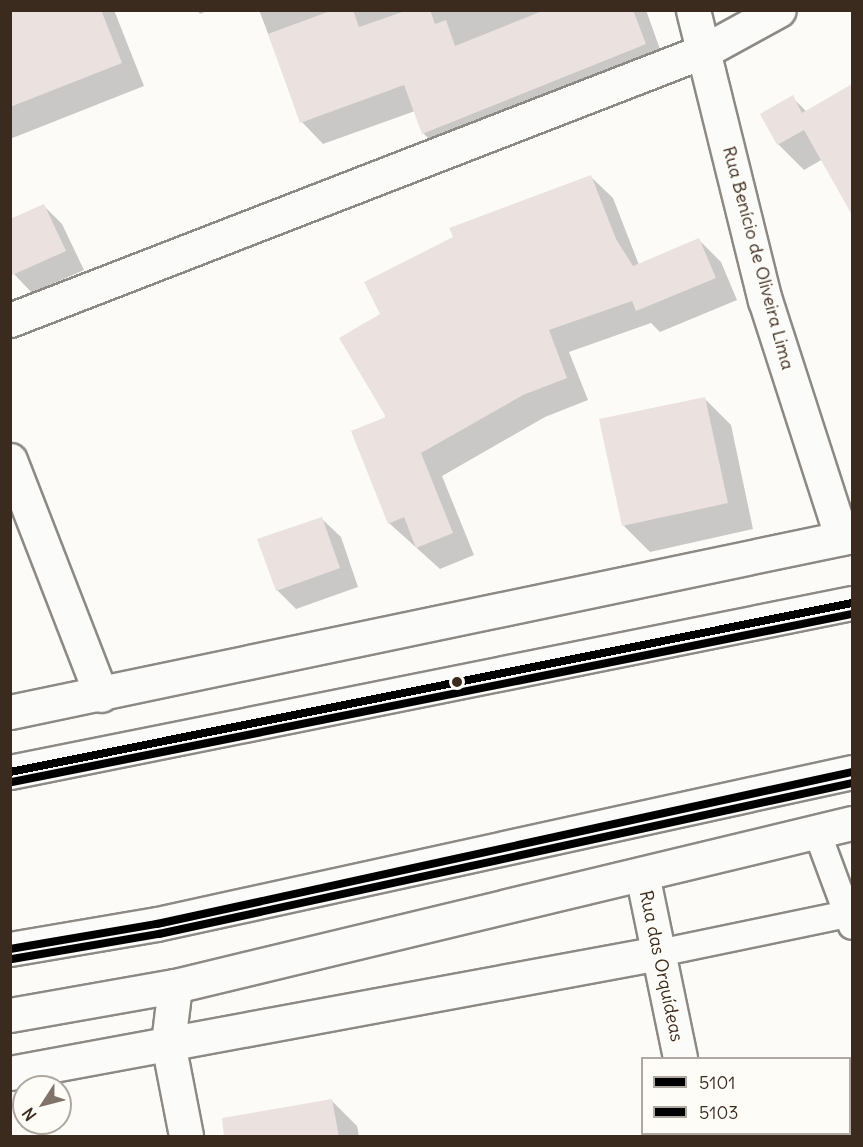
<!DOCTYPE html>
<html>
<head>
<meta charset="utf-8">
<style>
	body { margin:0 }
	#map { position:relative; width:863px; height:1147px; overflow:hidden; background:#fcfbf8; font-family:Delius,sans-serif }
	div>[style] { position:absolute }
	.shadow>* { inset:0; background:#0003 }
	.building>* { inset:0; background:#ebe2e0 }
	.roads { filter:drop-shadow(2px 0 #8d8985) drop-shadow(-2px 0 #8d8985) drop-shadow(0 2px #8d8985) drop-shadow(0 -2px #8d8985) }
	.service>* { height:26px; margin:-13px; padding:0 13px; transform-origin:13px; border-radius:13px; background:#fbfbf9 }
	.minor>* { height:33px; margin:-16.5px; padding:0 16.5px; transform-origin:16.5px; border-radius:16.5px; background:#fbfbf9 }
	.tertiary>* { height:33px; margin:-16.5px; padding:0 16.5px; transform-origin:16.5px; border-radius:16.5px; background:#fbfbf9 }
	.trunk>* { height:33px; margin:-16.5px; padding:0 16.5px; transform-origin:16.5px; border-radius:16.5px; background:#fbfbf9 }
	.bus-1>* { height:8px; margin:-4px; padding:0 4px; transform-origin:4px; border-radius:4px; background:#000 }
	.bus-2>* { height:8px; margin:-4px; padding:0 4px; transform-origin:4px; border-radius:4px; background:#000 }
	.dots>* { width:16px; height:16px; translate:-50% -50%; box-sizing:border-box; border:3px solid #fdfcf7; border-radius:50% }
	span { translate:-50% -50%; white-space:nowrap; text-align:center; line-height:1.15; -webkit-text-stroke:4.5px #fdfcf7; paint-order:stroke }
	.street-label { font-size:18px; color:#3b2a1e }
	.frame { position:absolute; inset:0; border:12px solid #3b2a1e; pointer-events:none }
	.legend { position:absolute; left:641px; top:1057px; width:210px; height:78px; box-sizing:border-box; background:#fdfcf7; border:2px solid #afa8a0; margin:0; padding:8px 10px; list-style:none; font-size:18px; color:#3b2a1e }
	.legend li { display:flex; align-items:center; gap:12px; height:30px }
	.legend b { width:30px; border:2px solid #afa8a0 }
	.north { position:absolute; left:12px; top:1075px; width:60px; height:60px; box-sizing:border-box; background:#fdfcf7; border:2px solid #afa8a0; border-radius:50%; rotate:234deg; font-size:16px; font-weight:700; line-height:24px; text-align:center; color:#3b2a1e }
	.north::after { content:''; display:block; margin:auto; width:21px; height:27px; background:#7f736a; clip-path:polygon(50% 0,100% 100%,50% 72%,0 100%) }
</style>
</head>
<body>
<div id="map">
	<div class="shadow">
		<i style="clip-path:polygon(10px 10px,114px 10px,144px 86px,10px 139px)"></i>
		<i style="clip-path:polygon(197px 10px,209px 10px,200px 14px)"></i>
		<i style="clip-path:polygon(259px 10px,646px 10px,666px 66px,445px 155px,423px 133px,415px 111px,323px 144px,302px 122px)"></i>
		<i style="clip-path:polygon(852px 86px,852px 209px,823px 159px,804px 170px,778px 144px,792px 97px,807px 112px)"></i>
		<i style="clip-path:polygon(591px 177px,613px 198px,639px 265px,699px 240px,721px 262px,737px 300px,660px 332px,651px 323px,569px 352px,588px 400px,545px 417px,442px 476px,474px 555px,440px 569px,389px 523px,382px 315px)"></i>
		<i style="clip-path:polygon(44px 206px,62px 224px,84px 270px,32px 293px,14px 274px)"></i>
		<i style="clip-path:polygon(705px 399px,731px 425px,753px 529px,650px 552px,624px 526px)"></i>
		<i style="clip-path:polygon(322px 519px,341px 537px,358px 587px,296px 609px,277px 590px)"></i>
		<i style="clip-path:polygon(331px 1100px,357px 1126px,359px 1136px,259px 1136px)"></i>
	</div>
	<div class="building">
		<i style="clip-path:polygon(10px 10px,101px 10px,122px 63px,10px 107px)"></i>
		<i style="clip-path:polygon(333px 10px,353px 10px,359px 27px,408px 10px,430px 10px,435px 24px,446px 20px,455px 46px,545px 10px,633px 10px,646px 44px,422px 134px,404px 85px,300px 123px,268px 34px)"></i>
		<i style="clip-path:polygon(852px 84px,852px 215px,804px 130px,777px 145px,760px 114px,793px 95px,802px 113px)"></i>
		<i style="clip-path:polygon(591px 175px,616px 239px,633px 266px,699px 238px,716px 278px,636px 311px,632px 301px,549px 330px,567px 378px,523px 395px,421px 453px,453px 533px,416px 548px,404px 517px,388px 524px,351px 431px,386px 417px,339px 338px,380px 314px,364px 282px,453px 237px,449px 228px)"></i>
		<i style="clip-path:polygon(44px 204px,66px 251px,10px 276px,10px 219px)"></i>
		<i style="clip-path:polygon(705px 397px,728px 503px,622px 526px,599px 419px)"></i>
		<i style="clip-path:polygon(322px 517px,340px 568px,276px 591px,257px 539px)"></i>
		<i style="clip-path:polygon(332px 1099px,339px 1137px,224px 1137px,222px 1118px)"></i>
	</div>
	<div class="roads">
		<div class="service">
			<i style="left:817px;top:832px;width:100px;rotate:69.6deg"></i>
			<i style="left:659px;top:953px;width:197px;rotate:-11.7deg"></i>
		</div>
		<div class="minor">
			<i style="left:693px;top:10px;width:299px;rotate:76.1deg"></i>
			<i style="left:765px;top:300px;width:250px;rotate:72.1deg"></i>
			<i style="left:10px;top:320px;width:744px;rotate:-21.19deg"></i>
			<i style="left:704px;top:51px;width:85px;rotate:-28.7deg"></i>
			<i style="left:10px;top:460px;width:252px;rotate:68.8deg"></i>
			<i style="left:642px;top:874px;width:188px;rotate:78.3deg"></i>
			<i style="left:175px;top:986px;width:57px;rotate:97deg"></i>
			<i style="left:168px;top:1043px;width:95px;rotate:79deg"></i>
			<i style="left:10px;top:1073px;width:660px;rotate:-10.48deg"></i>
			<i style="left:695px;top:1134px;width:2px;rotate:63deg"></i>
		</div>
		<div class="tertiary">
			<i style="left:10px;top:712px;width:860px;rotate:-11.81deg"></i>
			<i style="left:10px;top:1015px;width:168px;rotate:-10deg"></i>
			<i style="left:175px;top:986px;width:696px;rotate:-13.54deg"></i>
		</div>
		<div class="trunk">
			<i style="left:10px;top:772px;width:859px;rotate:-11.35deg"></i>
			<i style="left:10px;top:949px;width:149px;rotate:-9.7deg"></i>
			<i style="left:157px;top:924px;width:711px;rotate:-12.34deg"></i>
		</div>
	</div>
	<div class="bus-1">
		<i style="left:10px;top:772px;width:859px;rotate:-11.35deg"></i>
		<i style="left:10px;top:949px;width:149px;rotate:-9.7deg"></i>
		<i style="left:157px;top:924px;width:711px;rotate:-12.34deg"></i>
	</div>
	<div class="bus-2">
		<i style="left:12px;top:782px;width:857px;rotate:-11.31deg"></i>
		<i style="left:12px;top:959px;width:149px;rotate:-9.7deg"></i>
		<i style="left:159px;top:934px;width:709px;rotate:-12.29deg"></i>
	</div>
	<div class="dots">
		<i style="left:457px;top:682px;background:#3b2a1e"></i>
	</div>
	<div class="street-label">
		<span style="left:758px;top:258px;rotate:75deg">Rua Benício de Oliveira Lima</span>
		<span style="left:661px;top:966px;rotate:78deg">Rua das Orquídeas</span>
	</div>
	<div class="frame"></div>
	<ul class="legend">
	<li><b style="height:8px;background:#000"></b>5101</li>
	<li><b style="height:8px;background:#000"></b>5103</li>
	</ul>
	<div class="north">N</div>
</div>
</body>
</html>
